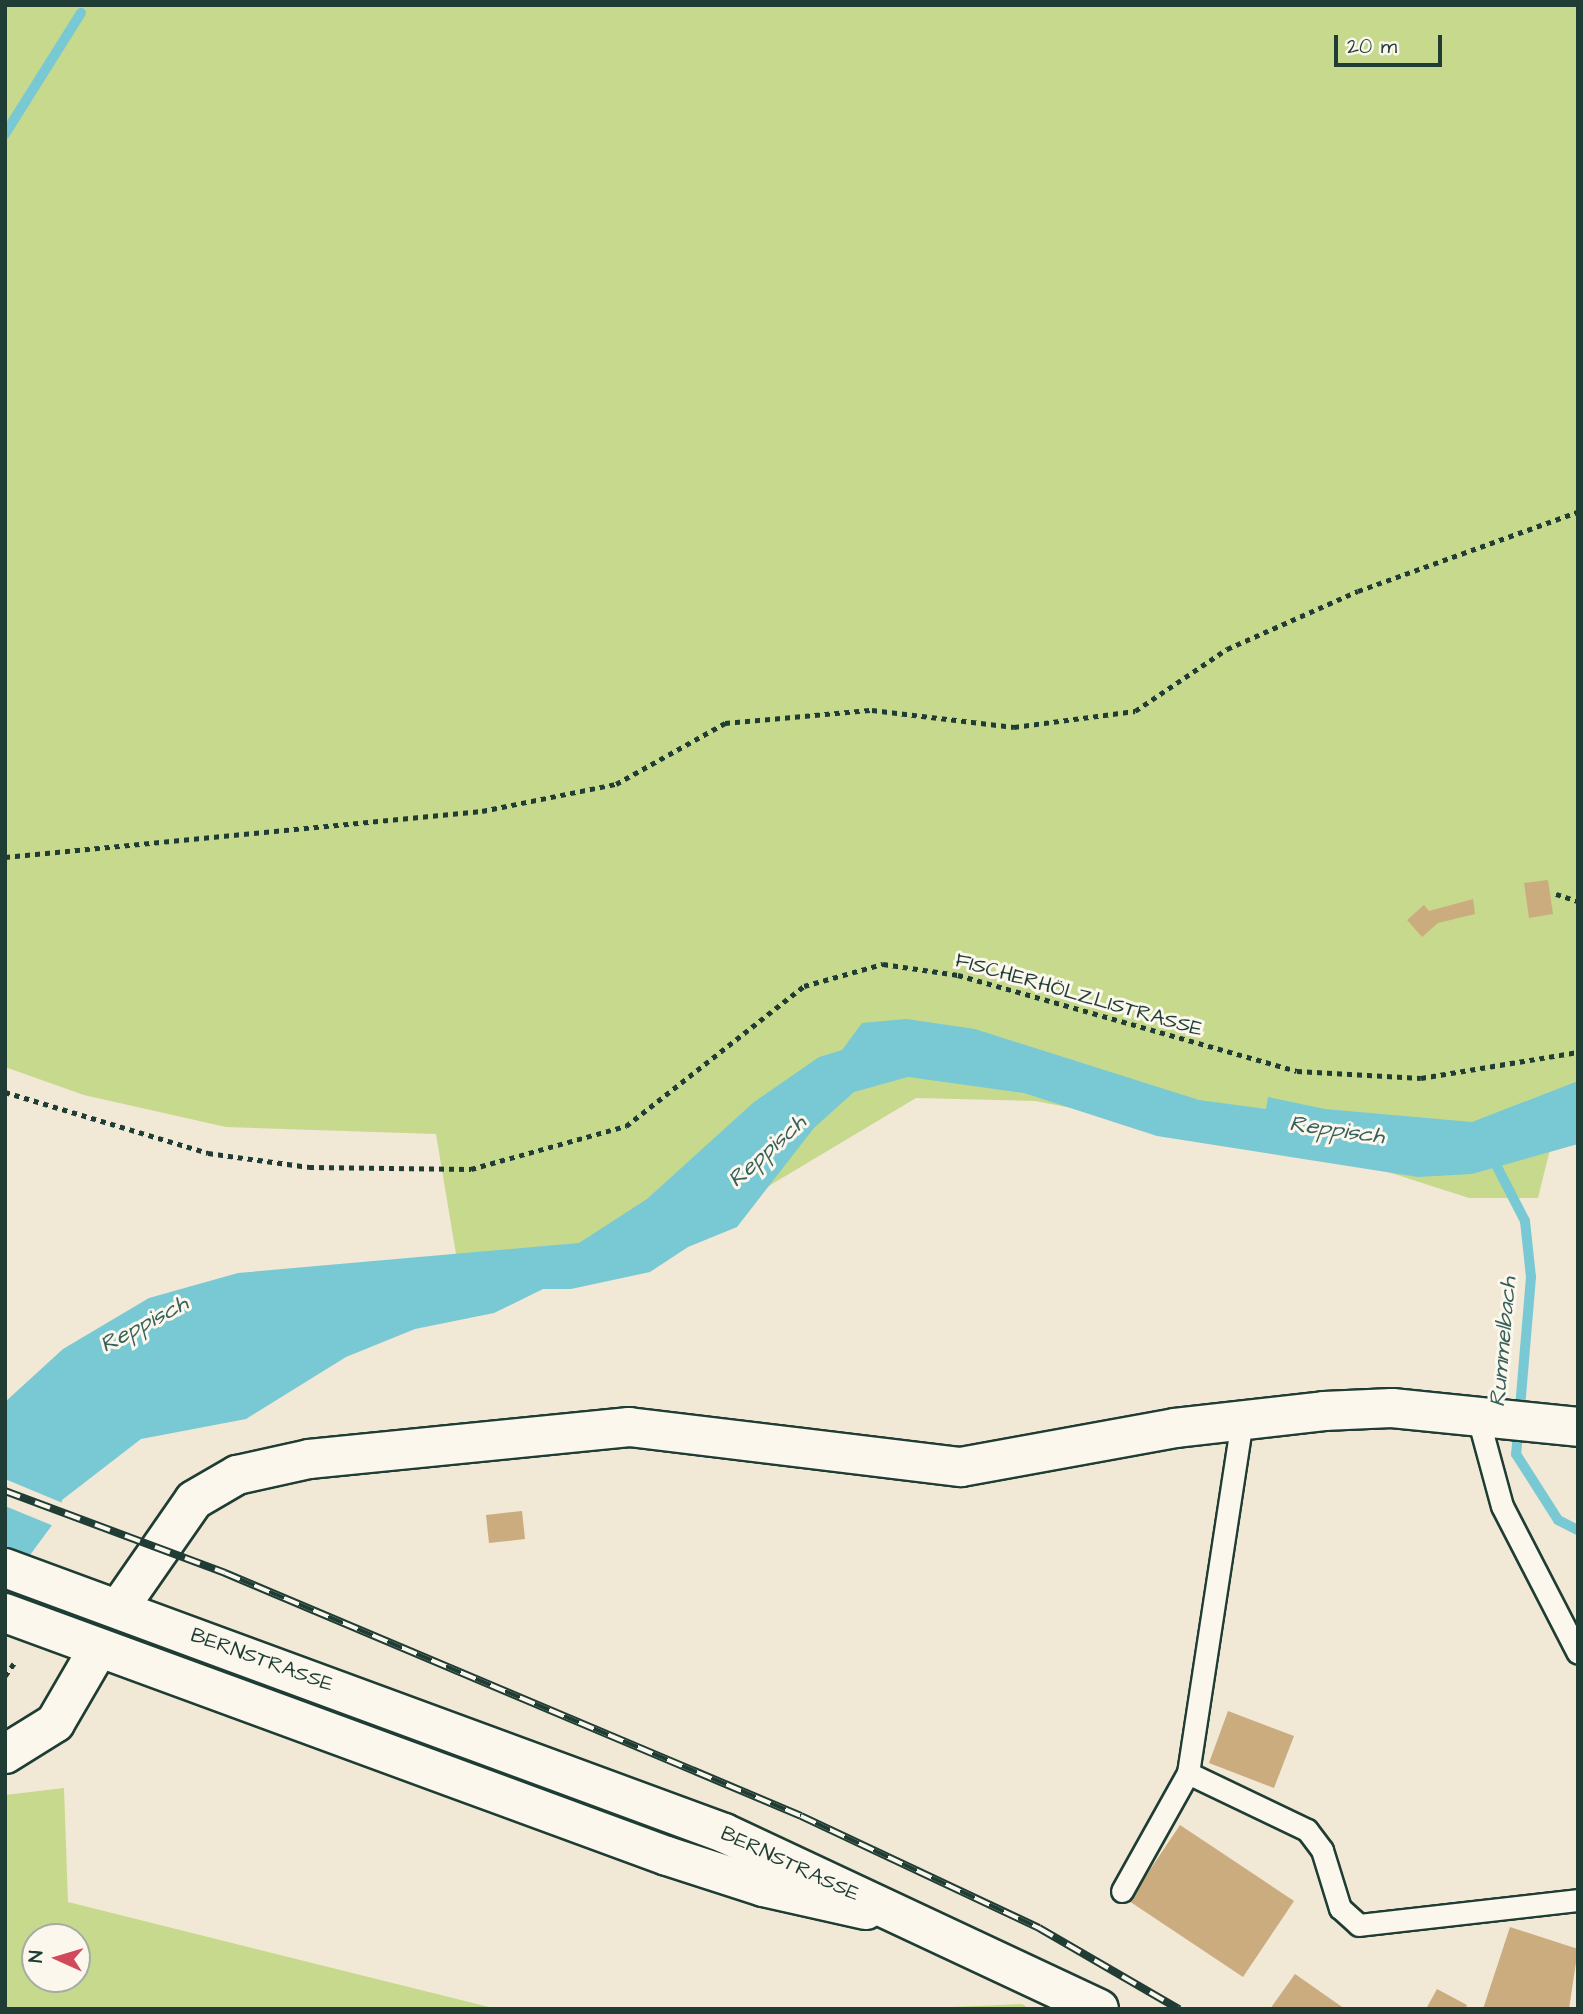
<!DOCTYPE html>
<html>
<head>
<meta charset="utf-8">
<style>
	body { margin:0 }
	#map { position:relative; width:1583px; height:2014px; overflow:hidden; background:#f1e8d6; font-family:"Architects Daughter",sans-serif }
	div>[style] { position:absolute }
	.green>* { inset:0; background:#c7d98d }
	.water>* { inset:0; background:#79c9d4 }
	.pier>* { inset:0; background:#f1e8d6 }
	.stream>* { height:10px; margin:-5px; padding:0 5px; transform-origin:5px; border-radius:5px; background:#79c9d4 }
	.building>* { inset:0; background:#cbac7f }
	.path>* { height:4.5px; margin-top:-2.25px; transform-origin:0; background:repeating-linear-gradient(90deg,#1f3d34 0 5px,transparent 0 10px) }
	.roads { filter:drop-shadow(2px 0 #1f3d34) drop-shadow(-2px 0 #1f3d34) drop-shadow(0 2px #1f3d34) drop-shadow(0 -2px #1f3d34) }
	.lane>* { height:21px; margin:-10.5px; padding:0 10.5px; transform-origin:10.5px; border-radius:10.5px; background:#fbf7ec }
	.street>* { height:38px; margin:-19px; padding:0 19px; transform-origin:19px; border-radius:19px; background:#fbf7ec }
	.primary>* { height:38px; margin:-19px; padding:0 19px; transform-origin:19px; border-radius:19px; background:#fbf7ec }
	.rail>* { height:8px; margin-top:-4px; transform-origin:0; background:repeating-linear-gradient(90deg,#fbf7ec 0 16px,#1f3d34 0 32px); box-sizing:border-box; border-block:2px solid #1f3d34 }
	span { translate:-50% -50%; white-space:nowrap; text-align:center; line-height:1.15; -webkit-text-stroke:6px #fbf7ec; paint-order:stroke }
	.street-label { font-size:21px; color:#1f3d34 }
	.water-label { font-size:23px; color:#36605c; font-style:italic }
	.frame { position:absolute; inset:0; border:7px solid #1f3d34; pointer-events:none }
	.north { position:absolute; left:21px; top:1923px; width:70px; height:70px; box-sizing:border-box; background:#fbf7ec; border:2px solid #a3ada2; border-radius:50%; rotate:274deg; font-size:19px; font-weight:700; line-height:28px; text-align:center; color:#1f3d34 }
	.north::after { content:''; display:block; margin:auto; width:24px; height:32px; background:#d1495b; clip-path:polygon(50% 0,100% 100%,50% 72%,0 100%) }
	.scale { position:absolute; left:1334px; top:35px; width:108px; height:32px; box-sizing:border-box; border:4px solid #1f3d34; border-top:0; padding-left:9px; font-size:21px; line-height:24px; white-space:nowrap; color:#1f3d34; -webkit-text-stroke:5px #fbf7ec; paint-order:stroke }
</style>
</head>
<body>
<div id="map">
	<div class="green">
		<i style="clip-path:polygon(5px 5px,1578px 5px,1578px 1103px,1562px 1101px,1538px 1198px,1469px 1198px,1360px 1163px,1035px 1101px,916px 1098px,678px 1240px,462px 1290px,436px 1134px,226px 1127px,84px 1095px,5px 1067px)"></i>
		<i style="clip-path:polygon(evenodd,64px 1788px,68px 1902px,497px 2009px,5px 2009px,5px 1795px,64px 1788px,77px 1937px,77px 1979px,35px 1979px,35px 1937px,77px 1937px)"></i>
		<i style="clip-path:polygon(1022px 2004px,1030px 2009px,926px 2008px)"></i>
	</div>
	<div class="water">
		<i style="clip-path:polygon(906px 1019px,975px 1029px,1199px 1100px,1266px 1109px,1268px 1097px,1325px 1109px,1472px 1122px,1578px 1081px,1578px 1144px,1472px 1174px,1418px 1177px,1157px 1136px,1024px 1093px,908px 1077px,854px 1092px,814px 1128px,737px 1227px,688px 1247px,650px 1272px,571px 1289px,543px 1289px,494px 1313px,415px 1329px,346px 1357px,246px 1419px,141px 1439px,62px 1500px,61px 1513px,5px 1589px,5px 1402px,63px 1349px,149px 1298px,238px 1273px,579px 1243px,647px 1199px,754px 1102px,819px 1057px,842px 1050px,862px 1023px)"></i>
	</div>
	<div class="pier">
		<i style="clip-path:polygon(5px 1479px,65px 1504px,56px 1527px,5px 1506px)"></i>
	</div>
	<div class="stream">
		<i style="left:5px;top:134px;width:143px;rotate:-57.9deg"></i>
		<i style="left:1492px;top:1157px;width:72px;rotate:62.7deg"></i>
		<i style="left:1525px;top:1221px;width:56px;rotate:83.9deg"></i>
		<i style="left:1531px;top:1277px;width:178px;rotate:94.8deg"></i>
		<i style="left:1516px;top:1454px;width:78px;rotate:57.5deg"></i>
		<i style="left:1558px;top:1520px;width:22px;rotate:27deg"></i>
	</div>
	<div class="building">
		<i style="clip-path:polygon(1548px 880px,1553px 914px,1529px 918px,1524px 883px)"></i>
		<i style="clip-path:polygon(1473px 899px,1475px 914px,1438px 923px,1422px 937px,1407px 920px,1424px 905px,1429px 911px)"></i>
		<i style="clip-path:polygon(522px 1511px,525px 1539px,489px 1543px,486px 1515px)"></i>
		<i style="clip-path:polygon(1228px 1711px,1294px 1736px,1274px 1788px,1209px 1763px)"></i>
		<i style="clip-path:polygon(1180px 1825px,1294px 1901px,1243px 1977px,1129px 1901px)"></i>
		<i style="clip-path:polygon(1510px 1927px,1578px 1949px,1569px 2009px,1483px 2009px)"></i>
		<i style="clip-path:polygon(1295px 1974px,1345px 2009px,1270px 2009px)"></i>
		<i style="clip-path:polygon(1437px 1989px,1467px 2005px,1465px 2009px,1426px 2009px)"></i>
	</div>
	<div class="path">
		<i style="left:5px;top:857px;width:479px;rotate:-5.5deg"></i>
		<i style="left:482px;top:811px;width:137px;rotate:-11.4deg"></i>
		<i style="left:616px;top:784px;width:125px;rotate:-29.2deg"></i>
		<i style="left:725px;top:723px;width:148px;rotate:-5.1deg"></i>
		<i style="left:872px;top:710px;width:143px;rotate:6.8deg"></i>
		<i style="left:1014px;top:727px;width:122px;rotate:-7.5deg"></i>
		<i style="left:1135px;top:711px;width:111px;rotate:-34deg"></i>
		<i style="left:1227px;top:649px;width:143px;rotate:-23.9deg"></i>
		<i style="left:1358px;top:591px;width:234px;rotate:-19.8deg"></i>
		<i style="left:1556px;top:894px;width:23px;rotate:18deg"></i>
		<i style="left:5px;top:1092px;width:212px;rotate:16.7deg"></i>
		<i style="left:208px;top:1153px;width:102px;rotate:7.9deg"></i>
		<i style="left:309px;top:1167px;width:162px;rotate:0.7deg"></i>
		<i style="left:471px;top:1169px;width:161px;rotate:-15.5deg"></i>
		<i style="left:626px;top:1126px;width:226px;rotate:-38.2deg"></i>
		<i style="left:804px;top:986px;width:82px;rotate:-15.6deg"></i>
		<i style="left:883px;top:964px;width:76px;rotate:8.3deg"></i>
		<i style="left:958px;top:975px;width:352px;rotate:15.8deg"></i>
		<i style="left:1297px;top:1071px;width:124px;rotate:3.2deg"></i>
		<i style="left:1421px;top:1078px;width:159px;rotate:-9.4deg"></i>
		<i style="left:5px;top:1676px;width:16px;rotate:-55deg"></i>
	</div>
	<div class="roads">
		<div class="lane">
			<i style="left:1477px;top:1414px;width:95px;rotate:74.8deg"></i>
			<i style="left:1502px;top:1506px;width:165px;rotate:62.7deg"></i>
			<i style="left:1188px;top:1773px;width:132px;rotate:25.6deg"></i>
			<i style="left:1307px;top:1830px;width:25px;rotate:53deg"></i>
			<i style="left:1322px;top:1850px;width:61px;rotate:72.8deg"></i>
			<i style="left:1340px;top:1908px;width:25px;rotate:42deg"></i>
			<i style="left:1359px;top:1925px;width:220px;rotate:-6.5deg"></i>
			<i style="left:1122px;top:1891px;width:135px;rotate:-60.8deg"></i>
			<i style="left:1188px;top:1773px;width:357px;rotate:-81.3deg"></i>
		</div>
		<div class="street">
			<i style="left:119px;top:1608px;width:131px;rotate:-55.2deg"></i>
			<i style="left:194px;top:1500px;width:50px;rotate:-30.2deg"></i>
			<i style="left:237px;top:1475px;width:74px;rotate:-12.5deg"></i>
			<i style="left:309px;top:1459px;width:322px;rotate:-5.7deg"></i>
			<i style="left:629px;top:1427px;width:334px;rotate:6.9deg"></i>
			<i style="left:961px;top:1467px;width:218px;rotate:-10.3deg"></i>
			<i style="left:1175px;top:1428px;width:150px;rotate:-6.5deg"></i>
			<i style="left:1324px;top:1411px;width:68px;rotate:-2.5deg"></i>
			<i style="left:1392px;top:1408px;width:187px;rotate:5.8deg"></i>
			<i style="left:5px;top:1754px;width:59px;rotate:-31.8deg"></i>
			<i style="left:55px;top:1723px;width:86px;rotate:-59.8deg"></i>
		</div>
		<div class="primary">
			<i style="left:5px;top:1568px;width:766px;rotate:20.23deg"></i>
			<i style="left:724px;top:1833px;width:414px;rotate:25.1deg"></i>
			<i style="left:5px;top:1613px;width:705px;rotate:20.16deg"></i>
			<i style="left:667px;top:1856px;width:101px;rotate:17.9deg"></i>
			<i style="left:763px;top:1887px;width:105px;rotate:12.7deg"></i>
		</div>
	</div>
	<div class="rail">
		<i style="left:5px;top:1491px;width:235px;rotate:20.4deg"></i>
		<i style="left:225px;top:1573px;width:625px;rotate:22.87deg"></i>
		<i style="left:801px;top:1816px;width:263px;rotate:25.2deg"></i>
		<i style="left:1039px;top:1928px;width:162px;rotate:30.1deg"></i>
	</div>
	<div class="street-label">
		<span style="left:1079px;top:995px;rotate:16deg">FISCHERHÖLZLISTRASSE</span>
		<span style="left:262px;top:1660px;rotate:20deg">BERNSTRASSE</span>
		<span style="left:790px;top:1864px;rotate:25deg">BERNSTRASSE</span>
	</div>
	<div class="water-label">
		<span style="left:1337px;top:1130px;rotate:8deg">Reppisch</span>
		<span style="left:767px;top:1151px;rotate:-42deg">Reppisch</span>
		<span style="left:144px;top:1324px;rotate:-28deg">Reppisch</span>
		<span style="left:1503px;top:1342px;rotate:-85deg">Rummelbach</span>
	</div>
	<div class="frame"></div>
	<div class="north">N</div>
	<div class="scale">20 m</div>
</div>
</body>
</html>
